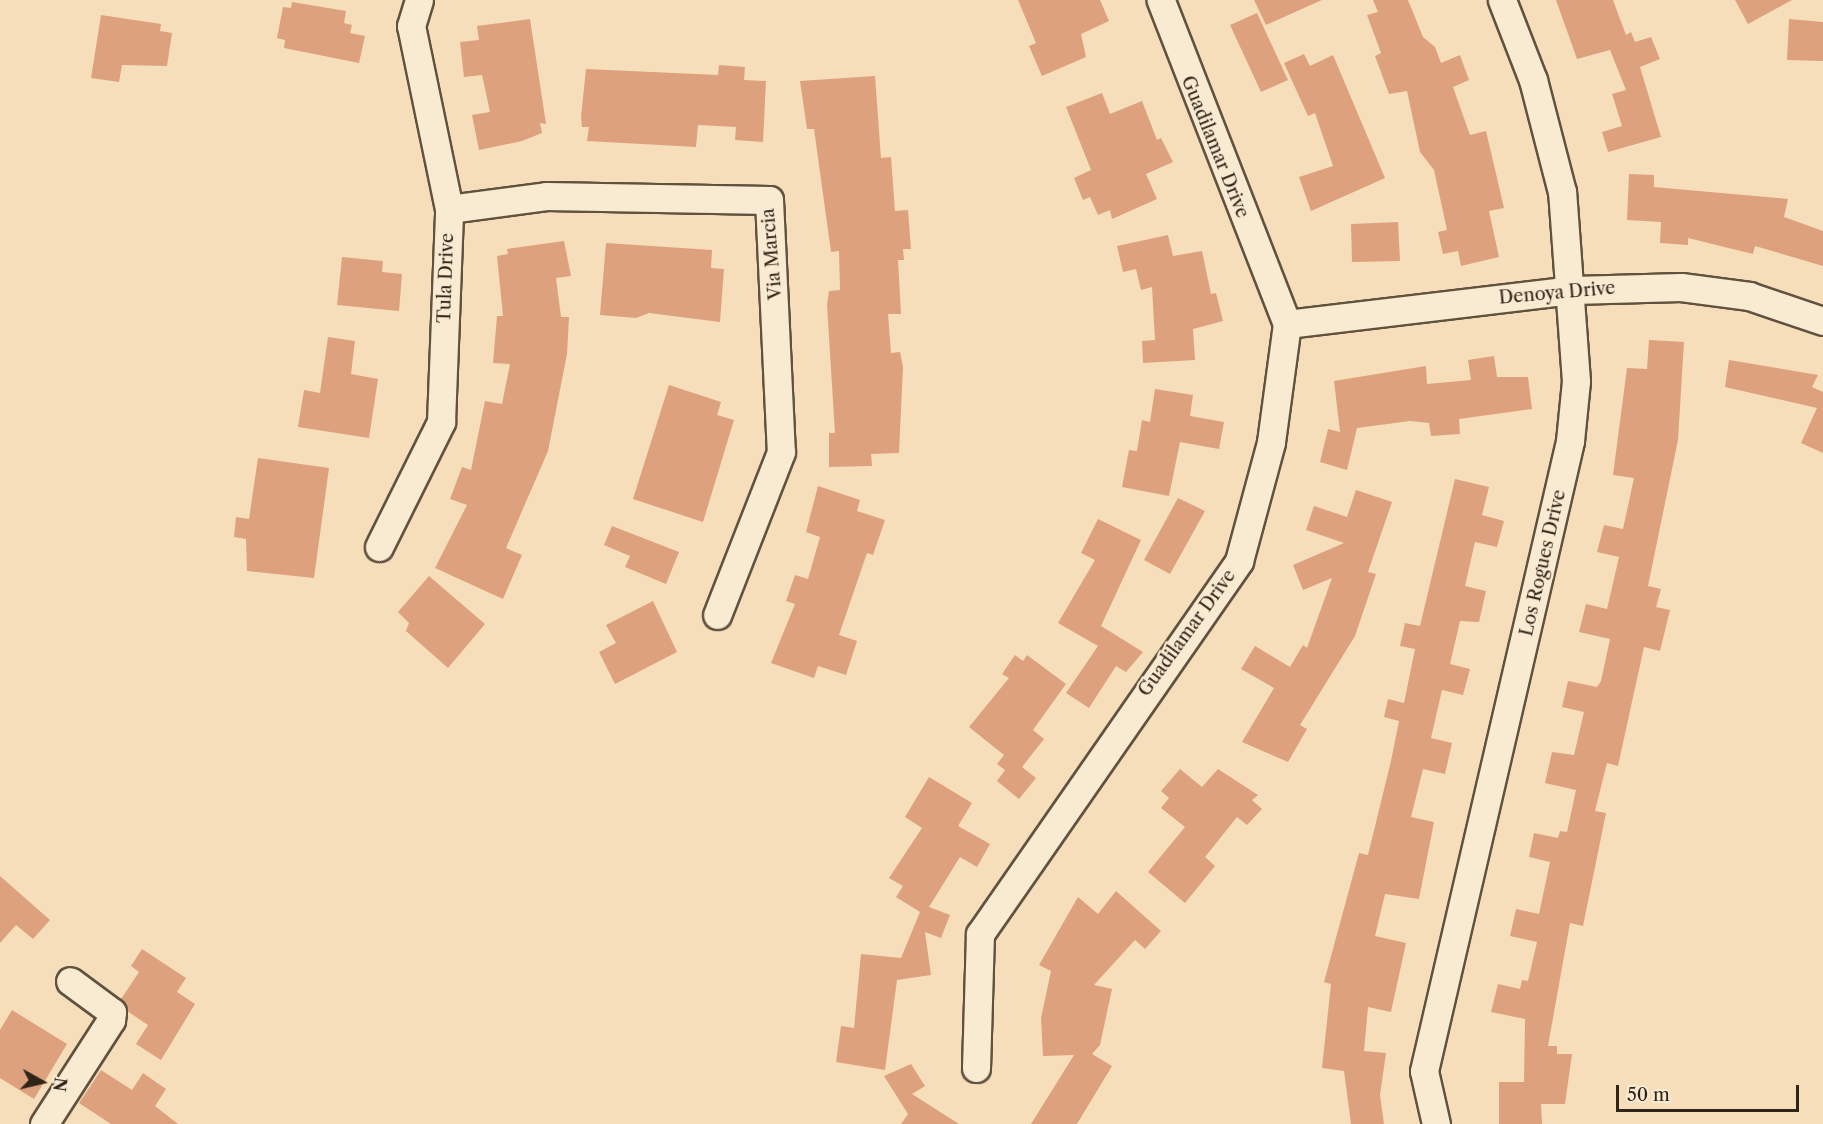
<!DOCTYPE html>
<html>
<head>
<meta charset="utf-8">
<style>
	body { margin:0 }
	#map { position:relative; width:1823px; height:1124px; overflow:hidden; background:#f6deba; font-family:"Libre Caslon Text",serif }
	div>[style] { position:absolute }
	.building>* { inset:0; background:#dea17e }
	.roads { filter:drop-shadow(2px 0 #615240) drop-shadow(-2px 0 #615240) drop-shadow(0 2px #615240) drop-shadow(0 -2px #615240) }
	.minor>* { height:27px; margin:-13.5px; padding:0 13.5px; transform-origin:13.5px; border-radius:13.5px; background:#f9ead2 }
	span { translate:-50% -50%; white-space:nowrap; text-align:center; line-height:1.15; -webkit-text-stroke:4.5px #f9ead2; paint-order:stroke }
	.street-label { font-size:18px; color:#2f2418 }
	.north { position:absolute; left:12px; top:1052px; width:60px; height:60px; -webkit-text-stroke:4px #f9ead2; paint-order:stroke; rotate:98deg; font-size:16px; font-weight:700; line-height:24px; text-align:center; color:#2f2418 }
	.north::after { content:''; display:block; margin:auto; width:21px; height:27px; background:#2f2418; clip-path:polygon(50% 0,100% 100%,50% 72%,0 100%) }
	.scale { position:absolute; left:1616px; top:1085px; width:183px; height:27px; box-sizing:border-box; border:3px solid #2f2418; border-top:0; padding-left:8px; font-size:18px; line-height:21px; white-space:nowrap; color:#2f2418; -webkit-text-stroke:4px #f9ead2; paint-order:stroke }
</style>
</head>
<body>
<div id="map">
	<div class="building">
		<i style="clip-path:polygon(1018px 0,1100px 0,1109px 21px,1081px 34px,1086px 57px,1042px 76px,1029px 46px,1036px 43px)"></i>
		<i style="clip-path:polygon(1254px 0,1322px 0,1266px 25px)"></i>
		<i style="clip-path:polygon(1373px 0,1408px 0,1423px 37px,1435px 47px,1441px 63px,1460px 55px,1469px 80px,1453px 87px,1470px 135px,1486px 131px,1504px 208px,1489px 211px,1499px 257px,1461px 266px,1458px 251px,1443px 254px,1438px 232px,1447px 230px,1434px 170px,1420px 152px,1407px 91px,1389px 94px,1375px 56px,1381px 53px,1367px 15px,1378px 12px)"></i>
		<i style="clip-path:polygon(1556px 0,1613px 0,1626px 35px,1631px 32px,1635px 42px,1651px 37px,1660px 59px,1640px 67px,1661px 137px,1608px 152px,1602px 132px,1622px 126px,1612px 94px,1626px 90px,1610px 50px,1577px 59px)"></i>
		<i style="clip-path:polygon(1735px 0,1792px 0,1748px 24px)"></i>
		<i style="clip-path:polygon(292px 2px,346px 11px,344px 23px,352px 25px,350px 33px,365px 36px,359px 63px,284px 48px,285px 40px,277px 38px,283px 7px,291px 8px)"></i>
		<i style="clip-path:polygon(1257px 13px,1288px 80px,1261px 92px,1230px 25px)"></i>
		<i style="clip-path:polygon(101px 15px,161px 24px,160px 31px,172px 33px,167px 66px,122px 65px,119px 82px,91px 78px)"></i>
		<i style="clip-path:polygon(530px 19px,546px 124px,540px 123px,542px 133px,522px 141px,479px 150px,472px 115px,490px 112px,482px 75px,464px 77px,460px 42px,479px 40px,477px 26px)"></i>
		<i style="clip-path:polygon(1789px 19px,1823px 22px,1823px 61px,1787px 60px)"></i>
		<i style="clip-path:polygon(1304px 54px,1310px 66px,1333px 55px,1385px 178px,1311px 211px,1299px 177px,1333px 166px,1315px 113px,1308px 116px,1284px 63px)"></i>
		<i style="clip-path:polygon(719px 65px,745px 67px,744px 80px,766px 81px,763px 142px,735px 140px,736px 127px,698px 125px,696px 147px,587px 141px,589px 127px,582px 127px,581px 117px,586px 69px,718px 75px)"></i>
		<i style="clip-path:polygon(875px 76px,881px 158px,891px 157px,895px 211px,908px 210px,911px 249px,903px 249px,904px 260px,898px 260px,901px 314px,888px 314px,891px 353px,900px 352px,903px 367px,899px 453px,871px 454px,872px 466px,829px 467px,829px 433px,835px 433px,827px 305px,829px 291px,840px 290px,839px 251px,831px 252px,814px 129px,807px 129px,800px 81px)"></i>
		<i style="clip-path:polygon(1102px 93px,1110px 114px,1142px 101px,1157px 140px,1161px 138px,1173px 162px,1146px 174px,1157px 199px,1112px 219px,1110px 210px,1098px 215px,1090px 197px,1083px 200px,1074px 178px,1091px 170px,1066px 107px)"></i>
		<i style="clip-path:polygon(1629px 174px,1654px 175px,1654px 187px,1788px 199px,1784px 217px,1823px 231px,1823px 266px,1755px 246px,1753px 254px,1688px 238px,1688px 245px,1660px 243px,1661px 222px,1627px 220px)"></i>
		<i style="clip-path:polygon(1398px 222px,1400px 261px,1352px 262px,1351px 224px)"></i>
		<i style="clip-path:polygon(1168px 235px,1173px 256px,1202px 251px,1211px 294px,1216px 293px,1223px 321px,1193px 329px,1195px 360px,1143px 363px,1142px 341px,1155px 340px,1152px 287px,1141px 290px,1136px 269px,1123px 272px,1117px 246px)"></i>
		<i style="clip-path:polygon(564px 241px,571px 276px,556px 278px,561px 317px,569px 317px,567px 354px,548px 451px,506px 548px,522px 555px,503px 599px,435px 568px,467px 505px,450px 499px,462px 467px,471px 470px,485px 401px,502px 404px,510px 364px,493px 363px,497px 316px,503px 316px,497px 256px,508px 254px,507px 249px)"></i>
		<i style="clip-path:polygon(606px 243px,712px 250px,711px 268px,724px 269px,720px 322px,649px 313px,636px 318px,600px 315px)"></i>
		<i style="clip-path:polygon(342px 257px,383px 261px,382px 272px,402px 274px,399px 311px,337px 305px)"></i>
		<i style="clip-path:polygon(328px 337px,355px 341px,351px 374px,378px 379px,369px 438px,298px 427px,304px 390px,320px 393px)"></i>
		<i style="clip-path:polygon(1649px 340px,1684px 342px,1678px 440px,1648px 586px,1661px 589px,1656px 607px,1670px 610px,1660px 651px,1644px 647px,1618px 766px,1607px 763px,1595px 811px,1606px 813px,1583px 926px,1570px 923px,1548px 1046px,1557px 1046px,1557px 1054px,1572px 1054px,1565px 1104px,1541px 1104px,1542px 1124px,1499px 1124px,1499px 1082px,1524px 1082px,1525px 1019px,1491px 1012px,1498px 984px,1520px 989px,1522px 980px,1528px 981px,1537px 942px,1510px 936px,1516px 909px,1539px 914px,1550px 862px,1529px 857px,1534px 833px,1558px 838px,1560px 831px,1567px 832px,1576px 790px,1545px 783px,1552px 752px,1574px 755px,1584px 712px,1562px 707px,1568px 681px,1597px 687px,1601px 681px,1610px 639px,1579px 632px,1586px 604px,1607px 609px,1619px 557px,1597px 552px,1604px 525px,1623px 529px,1634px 478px,1613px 475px,1627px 368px,1647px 369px)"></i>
		<i style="clip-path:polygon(1494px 356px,1497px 377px,1528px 377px,1532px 409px,1459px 419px,1460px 434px,1431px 436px,1429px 423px,1410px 421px,1357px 428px,1347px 470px,1320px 462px,1328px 429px,1340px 432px,1334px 381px,1426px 366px,1427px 384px,1471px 380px,1468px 360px)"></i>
		<i style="clip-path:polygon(1729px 360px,1818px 375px,1812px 387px,1823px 392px,1823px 453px,1801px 443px,1817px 408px,1725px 387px)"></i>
		<i style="clip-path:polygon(669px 385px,721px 402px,717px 415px,734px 420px,703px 522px,633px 499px)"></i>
		<i style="clip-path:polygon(1155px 389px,1193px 395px,1190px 416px,1224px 422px,1219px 449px,1180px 442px,1169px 496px,1122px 487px,1129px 450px,1137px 451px,1142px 420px,1150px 422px)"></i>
		<i style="clip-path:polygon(258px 458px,329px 468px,314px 578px,247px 571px,246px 539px,234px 537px,236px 517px,249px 519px)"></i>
		<i style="clip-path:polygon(1455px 479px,1489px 487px,1482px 515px,1504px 521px,1497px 547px,1475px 542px,1465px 586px,1486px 591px,1479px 622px,1460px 621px,1450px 664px,1470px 669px,1463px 695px,1442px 690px,1431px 738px,1452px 743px,1445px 774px,1423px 769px,1411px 817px,1434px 822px,1419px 899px,1385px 894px,1375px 936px,1406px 943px,1391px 1012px,1368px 1007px,1364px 1051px,1386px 1053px,1380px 1095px,1384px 1124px,1351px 1124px,1344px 1071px,1322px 1068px,1331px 984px,1324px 982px,1359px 853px,1368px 855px,1391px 761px,1399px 721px,1384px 717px,1388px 699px,1404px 703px,1415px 649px,1400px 646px,1405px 623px,1420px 626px)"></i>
		<i style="clip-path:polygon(818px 486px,860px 500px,857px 511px,885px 520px,873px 555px,867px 553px,839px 635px,857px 641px,846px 675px,818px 666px,814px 678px,771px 663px,795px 604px,786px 601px,795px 575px,808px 579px,820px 537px,806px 532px)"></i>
		<i style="clip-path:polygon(1356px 490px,1392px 502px,1368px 572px,1376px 574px,1355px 636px,1300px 725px,1307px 729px,1288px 762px,1242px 742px,1274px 688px,1241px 669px,1255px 646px,1290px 667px,1303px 645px,1307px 648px,1332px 578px,1303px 590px,1293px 565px,1344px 543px,1306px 530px,1314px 506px,1347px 517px)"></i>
		<i style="clip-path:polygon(1178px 498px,1205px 511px,1170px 574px,1144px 560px)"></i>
		<i style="clip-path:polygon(1098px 519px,1141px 540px,1101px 626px,1143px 652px,1126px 672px,1116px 666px,1089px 708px,1066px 693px,1098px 646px,1058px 623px,1095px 560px,1081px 553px)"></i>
		<i style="clip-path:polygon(612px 526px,679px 552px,666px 584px,625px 567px,630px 556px,604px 545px)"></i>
		<i style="clip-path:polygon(429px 576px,485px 624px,448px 668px,406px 631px,409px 623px,398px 612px)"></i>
		<i style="clip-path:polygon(653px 601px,677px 652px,615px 684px,599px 652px,616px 643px,606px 625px)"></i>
		<i style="clip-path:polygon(1015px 655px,1023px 661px,1027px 655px,1066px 684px,1033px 730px,1044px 739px,1022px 767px,1036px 778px,1019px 799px,997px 781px,1005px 770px,997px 764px,1004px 755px,969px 727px,1009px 678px,1002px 674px)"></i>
		<i style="clip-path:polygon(1180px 769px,1202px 787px,1218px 769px,1258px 795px,1252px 800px,1262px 809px,1247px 825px,1237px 817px,1205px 857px,1215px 866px,1185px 903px,1148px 872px,1185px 827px,1161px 808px,1169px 798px,1161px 791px)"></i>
		<i style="clip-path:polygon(929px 777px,972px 803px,958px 826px,990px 844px,977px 867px,960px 857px,929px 907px,950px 915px,941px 938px,925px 932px,931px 975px,897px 980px,885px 1070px,836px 1062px,841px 1026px,854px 1028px,861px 954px,901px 958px,920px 912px,896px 897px,903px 886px,889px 878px,922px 828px,905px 817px)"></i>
		<i style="clip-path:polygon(0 876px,50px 920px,33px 939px,16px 925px,0 943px)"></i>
		<i style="clip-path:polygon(1116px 891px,1161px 931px,1145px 949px,1135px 940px,1094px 985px,1112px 989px,1100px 1045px,1092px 1054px,1112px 1066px,1077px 1124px,1031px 1124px,1074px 1055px,1043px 1056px,1041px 1018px,1051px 971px,1039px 965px,1078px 897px,1098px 914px)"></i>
		<i style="clip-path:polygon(142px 949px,186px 978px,177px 992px,195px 1004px,161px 1060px,136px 1044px,148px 1025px,127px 1011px,121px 999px,139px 972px,131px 966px)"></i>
		<i style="clip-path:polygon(12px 1010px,67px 1044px,34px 1099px,0 1078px,0 1030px)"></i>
		<i style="clip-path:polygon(911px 1064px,925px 1086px,912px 1094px,959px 1124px,901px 1124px,908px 1114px,884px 1076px)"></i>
		<i style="clip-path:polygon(101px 1070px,132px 1090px,143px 1073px,166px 1089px,155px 1106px,178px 1124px,111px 1124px,79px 1103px)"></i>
	</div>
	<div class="roads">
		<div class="minor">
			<i style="left:449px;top:209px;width:98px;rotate:-7.6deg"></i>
			<i style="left:546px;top:196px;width:223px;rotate:1deg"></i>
			<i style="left:769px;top:200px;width:252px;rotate:87.3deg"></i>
			<i style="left:781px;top:452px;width:175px;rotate:111.4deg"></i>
			<i style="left:1287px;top:324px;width:288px;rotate:-6.8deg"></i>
			<i style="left:1573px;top:290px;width:108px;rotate:-1.6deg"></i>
			<i style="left:1681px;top:287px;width:69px;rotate:7.5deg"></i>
			<i style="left:1749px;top:296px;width:78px;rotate:18.7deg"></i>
			<i style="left:379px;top:547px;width:140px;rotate:-63.6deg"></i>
			<i style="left:441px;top:422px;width:213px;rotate:-87.8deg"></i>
			<i style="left:449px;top:209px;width:187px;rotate:-101.7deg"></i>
			<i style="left:411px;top:26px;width:27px;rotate:-73deg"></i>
			<i style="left:976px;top:1068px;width:134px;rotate:-88.3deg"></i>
			<i style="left:980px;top:934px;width:454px;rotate:-55.2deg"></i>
			<i style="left:1239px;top:561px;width:123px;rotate:-74.9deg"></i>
			<i style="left:1271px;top:442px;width:119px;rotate:-82.3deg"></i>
			<i style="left:1287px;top:324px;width:348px;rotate:-111.3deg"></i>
			<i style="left:44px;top:1124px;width:124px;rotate:-57.2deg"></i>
			<i style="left:111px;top:1020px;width:8px;rotate:-83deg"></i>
			<i style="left:112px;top:1012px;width:52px;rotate:-143.6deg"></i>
			<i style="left:1436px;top:1124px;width:54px;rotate:-102.8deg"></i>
			<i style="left:1424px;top:1071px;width:647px;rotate:-76.95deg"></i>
			<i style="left:1570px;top:441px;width:60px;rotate:-84.3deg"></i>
			<i style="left:1576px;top:381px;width:190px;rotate:-94.2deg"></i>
			<i style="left:1562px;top:192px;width:116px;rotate:-104.5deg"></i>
			<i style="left:1533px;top:80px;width:86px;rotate:-111.2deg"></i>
		</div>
	</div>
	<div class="street-label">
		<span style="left:1215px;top:147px;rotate:68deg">Guadilamar Drive</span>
		<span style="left:772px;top:254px;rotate:-95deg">Via Marcia</span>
		<span style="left:446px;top:278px;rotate:-88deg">Tula Drive</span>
		<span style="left:1557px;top:293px;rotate:-5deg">Denoya Drive</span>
		<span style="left:1543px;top:563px;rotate:-77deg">Los Rogues Drive</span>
		<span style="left:1187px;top:633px;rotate:-54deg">Guadilamar Drive</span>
	</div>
	<div class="north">N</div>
	<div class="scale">50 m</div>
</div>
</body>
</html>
